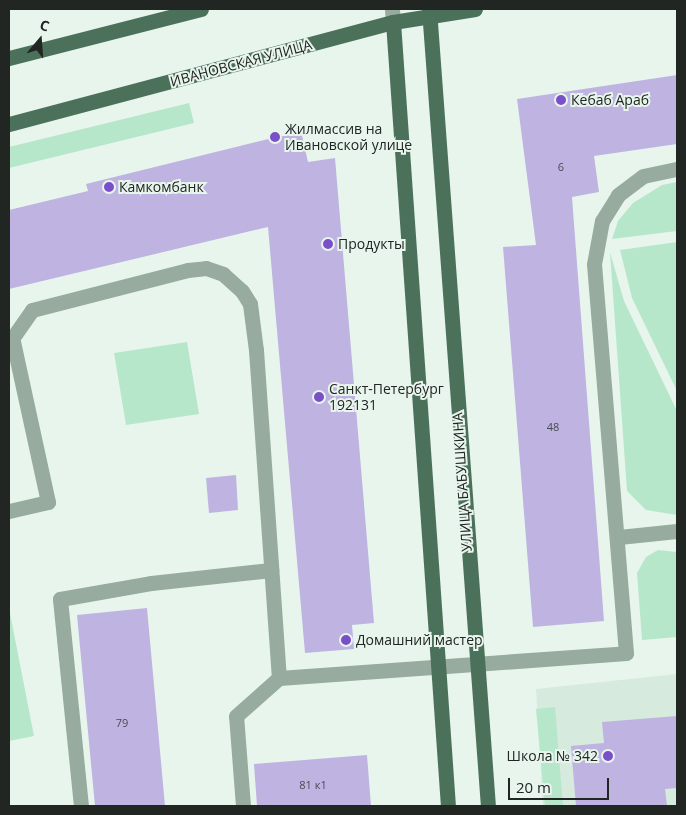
<!DOCTYPE html>
<html>
<head>
<meta charset="utf-8">
<style>
	body { margin:0 }
	#map { position:relative; width:686px; height:815px; overflow:hidden; background:#e8f5ed; font-family:"Open Sans",sans-serif }
	div>[style] { position:absolute }
	.built>* { inset:0; background:#d6eadd }
	.green>* { inset:0; background:#b7e7ca }
	.building>* { inset:0; background:#bfb4e1 }
	.minor>* { height:15px; margin:-7.5px; padding:0 7.5px; transform-origin:7.5px; border-radius:7.5px; background:#97ab9f }
	.major>* { height:15px; margin:-7.5px; padding:0 7.5px; transform-origin:7.5px; border-radius:7.5px; background:#4c715b }
	.dots>* { width:14px; height:14px; translate:-50% -50%; box-sizing:border-box; border:2px solid #e8f5ed; border-radius:50% }
	span { translate:-50% -50%; white-space:nowrap; text-align:center; line-height:1.15; -webkit-text-stroke:4px #e8f5ed; paint-order:stroke }
	.number-label { font-size:11px; color:#484a52 }
	.number-label span { -webkit-text-stroke-width:0 }
	.street-label { font-size:14px; color:#212623 }
	.poi-label { font-size:14px; color:#212623 }
	.left { translate:0 -50%; text-align:left }
	.right { translate:-100% -50%; text-align:right }
	.frame { position:absolute; inset:0; border:10px solid #212623; pointer-events:none }
	.north { position:absolute; left:15px; top:15px; width:50px; height:50px; -webkit-text-stroke:4px #e8f5ed; paint-order:stroke; rotate:18deg; font-size:14px; font-weight:700; line-height:20px; text-align:center; color:#212623 }
	.north::after { content:''; display:block; margin:auto; width:18px; height:22px; background:#212623; clip-path:polygon(50% 0,100% 100%,50% 72%,0 100%) }
	.scale { position:absolute; left:508px; top:778px; width:101px; height:22px; box-sizing:border-box; border:2px solid #212623; border-top:0; padding-left:6px; font-size:15px; line-height:18px; white-space:nowrap; color:#212623; -webkit-text-stroke:4px #e8f5ed; paint-order:stroke }
</style>
</head>
<body>
<div id="map">
	<div class="built">
		<i style="clip-path:polygon(677px 674px,677px 806px,543px 806px,536px 689px)"></i>
	</div>
	<div class="green">
		<i style="clip-path:polygon(189px 103px,194px 123px,9px 168px,9px 147px)"></i>
		<i style="clip-path:polygon(677px 182px,677px 231px,612px 239px,618px 221px,633px 203px,662px 185px)"></i>
		<i style="clip-path:polygon(677px 242px,677px 391px,632px 298px,620px 250px)"></i>
		<i style="clip-path:polygon(610px 252px,624px 301px,677px 411px,677px 515px,646px 510px,627px 491px)"></i>
		<i style="clip-path:polygon(187px 342px,199px 414px,126px 425px,114px 353px)"></i>
		<i style="clip-path:polygon(658px 550px,677px 552px,677px 637px,642px 640px,637px 573px,646px 557px)"></i>
		<i style="clip-path:polygon(9px 608px,34px 736px,9px 741px)"></i>
		<i style="clip-path:polygon(555px 707px,563px 806px,545px 806px,536px 709px)"></i>
	</div>
	<div class="building">
		<i style="clip-path:polygon(677px 75px,677px 144px,594px 156px,599px 192px,572px 197px,604px 621px,533px 627px,503px 247px,536px 245px,517px 99px)"></i>
		<i style="clip-path:polygon(301px 131px,308px 162px,335px 158px,374px 623px,352px 625px,354px 649px,305px 653px,268px 227px,9px 289px,9px 210px,88px 191px,86px 184px)"></i>
		<i style="clip-path:polygon(236px 475px,238px 510px,209px 513px,206px 478px)"></i>
		<i style="clip-path:polygon(147px 608px,165px 806px,95px 806px,77px 615px)"></i>
		<i style="clip-path:polygon(677px 716px,677px 788px,665px 789px,667px 806px,576px 806px,571px 746px,604px 743px,602px 722px)"></i>
		<i style="clip-path:polygon(367px 755px,371px 806px,257px 806px,254px 764px)"></i>
	</div>
	<div class="minor">
		<i style="left:392px;top:9px;width:13px;rotate:86deg"></i>
		<i style="left:9px;top:343px;width:40px;rotate:-55.1deg"></i>
		<i style="left:32px;top:310px;width:161px;rotate:-14.4deg"></i>
		<i style="left:188px;top:270px;width:18px;rotate:-6deg"></i>
		<i style="left:206px;top:268px;width:18px;rotate:19deg"></i>
		<i style="left:223px;top:274px;width:25px;rotate:42deg"></i>
		<i style="left:242px;top:291px;width:15px;rotate:58deg"></i>
		<i style="left:250px;top:304px;width:46px;rotate:82.6deg"></i>
		<i style="left:256px;top:350px;width:329px;rotate:86deg"></i>
		<i style="left:9px;top:511px;width:40px;rotate:-13deg"></i>
		<i style="left:48px;top:502px;width:164px;rotate:-102.3deg"></i>
		<i style="left:619px;top:537px;width:58px;rotate:-5.9deg"></i>
		<i style="left:81px;top:806px;width:208px;rotate:-95.8deg"></i>
		<i style="left:60px;top:599px;width:92px;rotate:-10deg"></i>
		<i style="left:151px;top:583px;width:121px;rotate:-6.2deg"></i>
		<i style="left:243px;top:806px;width:90px;rotate:-94.4deg"></i>
		<i style="left:236px;top:716px;width:57px;rotate:-41.5deg"></i>
		<i style="left:279px;top:678px;width:348px;rotate:-4.1deg"></i>
		<i style="left:626px;top:653px;width:390px;rotate:-94.7deg"></i>
		<i style="left:594px;top:264px;width:44px;rotate:-79.5deg"></i>
		<i style="left:602px;top:221px;width:31px;rotate:-58deg"></i>
		<i style="left:618px;top:195px;width:31px;rotate:-37deg"></i>
		<i style="left:643px;top:176px;width:35px;rotate:-12deg"></i>
	</div>
	<div class="major">
		<i style="left:429px;top:9px;width:799px;rotate:85.77deg"></i>
		<i style="left:393px;top:22px;width:786px;rotate:85.99deg"></i>
		<i style="left:9px;top:58px;width:198px;rotate:-14.3deg"></i>
		<i style="left:9px;top:124px;width:397px;rotate:-14.9deg"></i>
		<i style="left:393px;top:22px;width:83px;rotate:-9deg"></i>
	</div>
	<div class="dots">
		<i style="left:561px;top:100px;background:#7a50c9"></i>
		<i style="left:275px;top:137px;background:#7a50c9"></i>
		<i style="left:109px;top:187px;background:#7a50c9"></i>
		<i style="left:328px;top:244px;background:#7a50c9"></i>
		<i style="left:319px;top:397px;background:#7a50c9"></i>
		<i style="left:346px;top:640px;background:#7a50c9"></i>
		<i style="left:608px;top:756px;background:#7a50c9"></i>
	</div>
	<div class="number-label">
		<span style="left:561px;top:167px">6</span>
		<span style="left:553px;top:427px">48</span>
		<span style="left:122px;top:723px">79</span>
		<span style="left:313px;top:785px">81 к1</span>
	</div>
	<div class="street-label">
		<span style="left:241px;top:63px;rotate:-15deg">ИВАНОВСКАЯ УЛИЦА</span>
		<span style="left:462px;top:482px;rotate:-94deg">УЛИЦА БАБУШКИНА</span>
	</div>
	<div class="poi-label">
		<span class="left" style="left:571px;top:100px">Кебаб Араб</span>
		<span class="left" style="left:285px;top:137px">Жилмассив на<br>Ивановской улице</span>
		<span class="left" style="left:119px;top:187px">Камкомбанк</span>
		<span class="left" style="left:338px;top:244px">Продукты</span>
		<span class="left" style="left:329px;top:397px">Санкт-Петербург<br>192131</span>
		<span class="left" style="left:356px;top:640px">Домашний мастер</span>
		<span class="right" style="left:598px;top:756px">Школа № 342</span>
	</div>
	<div class="frame"></div>
	<div class="north">С</div>
	<div class="scale">20 m</div>
</div>
</body>
</html>
